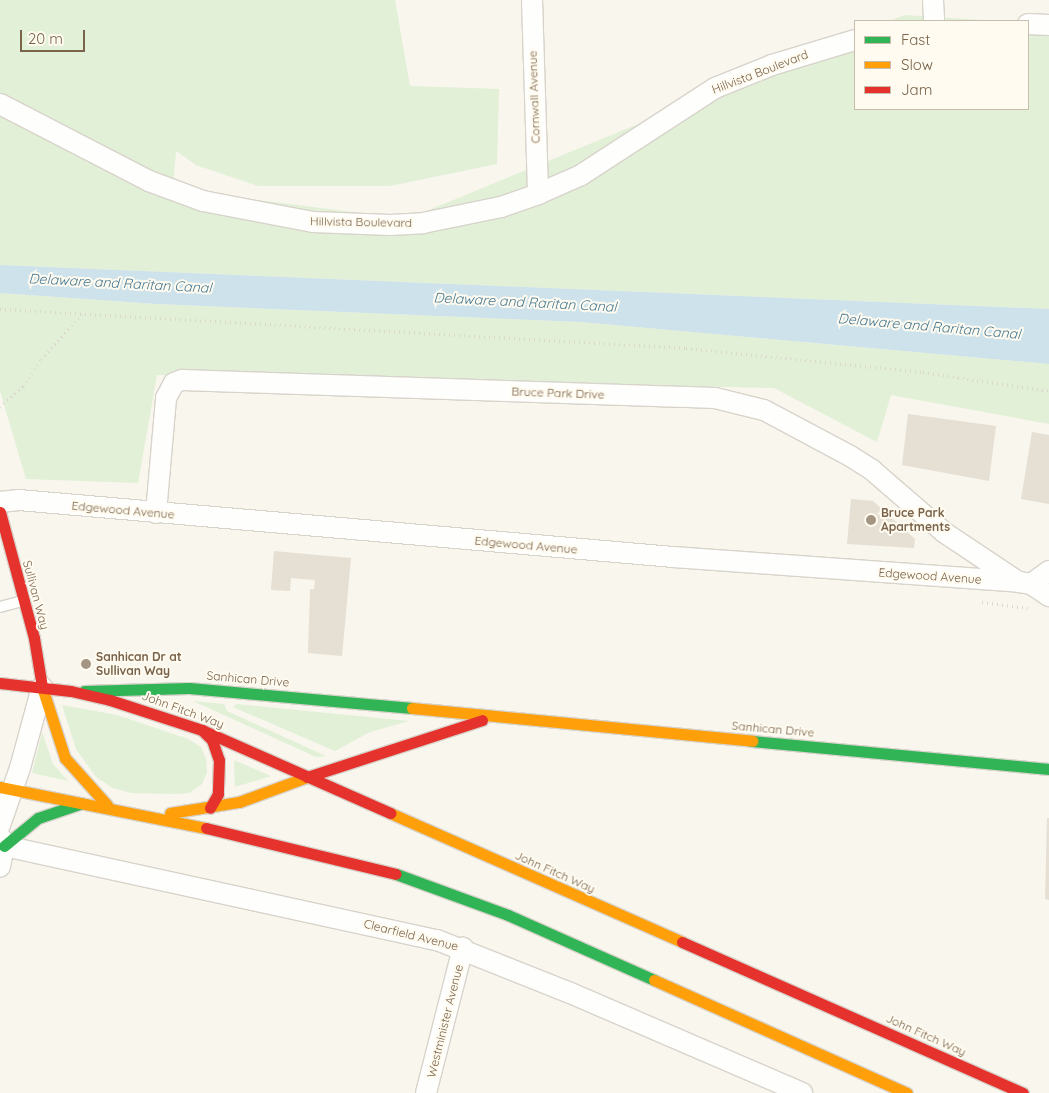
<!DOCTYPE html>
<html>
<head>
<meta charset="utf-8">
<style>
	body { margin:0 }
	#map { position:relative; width:1049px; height:1093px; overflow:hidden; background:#f8f6ed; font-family:Quicksand,sans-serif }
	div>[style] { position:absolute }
	.green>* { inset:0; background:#e1f0d7 }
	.water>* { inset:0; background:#cde2ea }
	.building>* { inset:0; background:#e5dfd4 }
	.path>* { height:3px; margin-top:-1.5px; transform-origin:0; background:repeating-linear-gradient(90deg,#dbd6ce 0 1px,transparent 0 5px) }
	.roads { filter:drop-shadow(1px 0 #d8d3cb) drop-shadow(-1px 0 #d8d3cb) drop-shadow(0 1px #d8d3cb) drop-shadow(0 -1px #d8d3cb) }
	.lane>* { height:10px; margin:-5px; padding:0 5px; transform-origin:5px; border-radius:5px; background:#fefefc }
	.street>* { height:20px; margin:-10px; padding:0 10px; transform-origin:10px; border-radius:10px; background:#fefefc }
	.fast>* { height:11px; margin:-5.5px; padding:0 5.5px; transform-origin:5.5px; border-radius:5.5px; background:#30b455 }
	.slow>* { height:11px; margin:-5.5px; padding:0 5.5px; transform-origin:5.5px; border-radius:5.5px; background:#ff9f0a }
	.jam>* { height:11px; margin:-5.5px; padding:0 5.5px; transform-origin:5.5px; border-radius:5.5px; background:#e5322d }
	.dots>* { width:14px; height:14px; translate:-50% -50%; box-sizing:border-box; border:2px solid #fffbf0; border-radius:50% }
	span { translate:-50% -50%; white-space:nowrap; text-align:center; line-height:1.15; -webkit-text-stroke:4px #fffbf0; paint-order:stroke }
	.street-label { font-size:12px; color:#79634a }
	.poi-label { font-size:12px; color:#79634a; font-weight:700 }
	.left { translate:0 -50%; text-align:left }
	.water-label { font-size:14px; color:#467a94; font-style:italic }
	.legend { position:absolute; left:854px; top:20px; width:175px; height:90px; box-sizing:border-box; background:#fffbf0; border:1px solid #c9beae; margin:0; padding:6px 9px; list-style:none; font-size:15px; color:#79634a }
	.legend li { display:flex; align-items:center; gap:10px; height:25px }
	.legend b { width:25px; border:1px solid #c9beae }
	.scale { position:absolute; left:20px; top:30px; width:65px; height:22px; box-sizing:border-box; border:2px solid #79634a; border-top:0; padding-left:6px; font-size:15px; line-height:18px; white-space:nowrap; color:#79634a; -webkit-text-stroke:4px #fffbf0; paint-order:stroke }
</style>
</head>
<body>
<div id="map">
	<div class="green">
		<i style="clip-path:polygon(0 0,395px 0,410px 86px,499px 89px,497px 164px,390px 186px,258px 186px,196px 165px,176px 151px,173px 189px,407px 219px,855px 35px,855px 109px,1028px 109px,1028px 23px,1049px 25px,1049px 309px,0 265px)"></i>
		<i style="clip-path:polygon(905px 15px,997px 21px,889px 21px)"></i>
		<i style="clip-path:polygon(0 293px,156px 304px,581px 322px,1049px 364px,1049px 424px,891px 395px,877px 442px,774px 388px,157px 375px,138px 483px,26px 479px,0 391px)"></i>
		<i style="clip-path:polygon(193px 701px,224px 704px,227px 711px,326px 756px,316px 757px)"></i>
		<i style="clip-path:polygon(237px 704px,409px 721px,370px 732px,335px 751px,233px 707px)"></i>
		<i style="clip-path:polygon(62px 705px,117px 715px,188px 739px,201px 747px,206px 759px,207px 772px,202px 784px,189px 793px,175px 794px,131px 793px,113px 788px,96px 777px,76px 749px)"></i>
		<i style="clip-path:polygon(42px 732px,53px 764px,68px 781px,32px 773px)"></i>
		<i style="clip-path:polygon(234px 760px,271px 776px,235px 787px)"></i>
	</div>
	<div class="water">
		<i style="clip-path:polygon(0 265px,1049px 309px,1049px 364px,581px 322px,156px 304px,0 293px)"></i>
	</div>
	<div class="building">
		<i style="clip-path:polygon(908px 414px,996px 426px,989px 481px,902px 465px)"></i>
		<i style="clip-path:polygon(1032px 432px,1049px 435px,1049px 504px,1021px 499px)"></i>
		<i style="clip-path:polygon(851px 499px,873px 501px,915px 539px,914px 548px,847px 544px)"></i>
		<i style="clip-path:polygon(274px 551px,351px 558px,342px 656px,308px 653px,310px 589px,314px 589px,315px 580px,291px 578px,290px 591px,271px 590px)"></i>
		<i style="clip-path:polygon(1047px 818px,1049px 818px,1049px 900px,1045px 899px)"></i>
	</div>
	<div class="path">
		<i style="left:0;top:309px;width:687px;rotate:3.25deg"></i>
		<i style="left:686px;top:348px;width:238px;rotate:5.8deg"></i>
		<i style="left:923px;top:372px;width:127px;rotate:8.6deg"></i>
		<i style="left:0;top:407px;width:31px;rotate:-42deg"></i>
		<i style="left:23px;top:386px;width:32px;rotate:-56deg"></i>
		<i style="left:41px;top:359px;width:64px;rotate:-47.5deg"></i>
		<i style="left:982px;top:602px;width:46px;rotate:7.4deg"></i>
	</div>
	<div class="roads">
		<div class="lane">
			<i style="left:0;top:607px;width:24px;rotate:-15deg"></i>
		</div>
		<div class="street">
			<i style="left:532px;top:0;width:194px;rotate:88.2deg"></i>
			<i style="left:933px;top:0;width:21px;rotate:87deg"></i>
			<i style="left:1028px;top:24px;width:21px;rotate:3deg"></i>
			<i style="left:0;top:104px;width:168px;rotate:27.3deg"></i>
			<i style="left:149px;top:181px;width:58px;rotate:20.3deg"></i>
			<i style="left:203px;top:201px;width:112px;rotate:10.8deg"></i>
			<i style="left:313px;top:222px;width:77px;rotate:2.2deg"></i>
			<i style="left:390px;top:225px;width:33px;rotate:-3deg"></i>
			<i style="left:423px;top:223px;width:80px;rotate:-11.6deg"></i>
			<i style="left:501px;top:207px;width:39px;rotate:-19deg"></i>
			<i style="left:538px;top:194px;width:47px;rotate:-23.8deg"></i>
			<i style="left:581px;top:175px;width:160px;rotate:-33deg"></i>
			<i style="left:715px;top:88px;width:61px;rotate:-22deg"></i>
			<i style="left:772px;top:65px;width:87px;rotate:-16.8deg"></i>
			<i style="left:0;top:502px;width:19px;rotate:-6deg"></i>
			<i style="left:19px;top:500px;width:656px;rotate:4.98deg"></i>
			<i style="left:673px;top:557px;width:347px;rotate:4.1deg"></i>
			<i style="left:1019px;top:582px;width:12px;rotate:9deg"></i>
			<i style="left:1031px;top:584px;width:22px;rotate:34deg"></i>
			<i style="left:156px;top:513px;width:115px;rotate:-85deg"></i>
			<i style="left:166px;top:398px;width:17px;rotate:-62deg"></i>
			<i style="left:174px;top:383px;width:9px;rotate:-21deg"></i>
			<i style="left:182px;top:380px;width:533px;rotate:1.93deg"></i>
			<i style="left:715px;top:398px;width:50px;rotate:13.8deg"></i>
			<i style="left:764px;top:410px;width:98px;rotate:28.1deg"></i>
			<i style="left:850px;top:456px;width:26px;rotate:32deg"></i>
			<i style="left:872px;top:470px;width:96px;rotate:40.8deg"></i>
			<i style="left:945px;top:533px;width:87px;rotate:33.7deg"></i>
			<i style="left:1031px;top:584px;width:22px;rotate:-36deg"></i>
			<i style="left:0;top:825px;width:60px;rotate:-70.7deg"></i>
			<i style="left:20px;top:768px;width:84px;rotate:-74.8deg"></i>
			<i style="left:0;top:836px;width:11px;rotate:68deg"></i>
			<i style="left:4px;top:846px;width:21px;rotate:101deg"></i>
			<i style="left:0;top:845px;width:447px;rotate:12.3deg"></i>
			<i style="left:437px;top:940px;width:141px;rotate:21.7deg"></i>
			<i style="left:568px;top:992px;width:255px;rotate:23.3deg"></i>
			<i style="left:426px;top:1093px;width:150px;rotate:-75.7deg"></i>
		</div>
		<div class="fast">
			<i style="left:84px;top:691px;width:105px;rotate:-1.6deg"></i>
			<i style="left:189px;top:688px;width:224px;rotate:5.1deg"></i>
			<i style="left:752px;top:741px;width:298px;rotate:5.4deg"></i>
			<i style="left:4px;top:846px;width:44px;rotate:-39.5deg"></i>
			<i style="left:38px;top:818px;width:46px;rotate:-18.8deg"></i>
			<i style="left:396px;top:874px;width:119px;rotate:20.1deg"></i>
			<i style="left:508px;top:915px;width:160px;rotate:24deg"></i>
		</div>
		<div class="slow">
			<i style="left:42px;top:687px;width:75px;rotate:72.1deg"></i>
			<i style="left:65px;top:758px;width:63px;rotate:48.2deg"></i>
			<i style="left:412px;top:708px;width:342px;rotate:5.5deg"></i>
			<i style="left:0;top:787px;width:210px;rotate:11.3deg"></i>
			<i style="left:170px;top:813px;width:70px;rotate:-9.1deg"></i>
			<i style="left:239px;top:802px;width:72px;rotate:-20.2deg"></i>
			<i style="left:390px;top:813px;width:319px;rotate:23.8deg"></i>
			<i style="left:654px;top:980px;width:277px;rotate:24.1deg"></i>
		</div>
		<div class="jam">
			<i style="left:0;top:512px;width:131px;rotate:74.9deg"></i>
			<i style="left:34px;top:638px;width:50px;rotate:80.7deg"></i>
			<i style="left:0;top:683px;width:71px;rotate:6.4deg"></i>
			<i style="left:71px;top:691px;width:40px;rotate:13deg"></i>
			<i style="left:110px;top:700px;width:97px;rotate:18.1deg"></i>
			<i style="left:202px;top:730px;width:206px;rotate:23.8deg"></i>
			<i style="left:202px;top:730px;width:14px;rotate:45deg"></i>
			<i style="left:212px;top:740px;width:21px;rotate:71deg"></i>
			<i style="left:219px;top:760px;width:34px;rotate:92deg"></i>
			<i style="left:218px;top:794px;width:16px;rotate:120deg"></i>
			<i style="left:307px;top:777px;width:184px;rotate:-18deg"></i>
			<i style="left:206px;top:828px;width:195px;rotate:13.6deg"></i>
			<i style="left:682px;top:942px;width:373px;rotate:23.9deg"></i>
		</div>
	</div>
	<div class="dots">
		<i style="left:871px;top:520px;background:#a59683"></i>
		<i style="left:86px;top:664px;background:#a59683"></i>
	</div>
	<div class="street-label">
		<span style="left:760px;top:72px;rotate:-21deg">Hillvista Boulevard</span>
		<span style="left:534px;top:97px;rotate:-92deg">Cornwall Avenue</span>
		<span style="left:361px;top:222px;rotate:1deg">Hillvista Boulevard</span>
		<span style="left:558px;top:393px;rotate:2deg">Bruce Park Drive</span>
		<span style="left:123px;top:510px;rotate:5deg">Edgewood Avenue</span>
		<span style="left:526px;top:545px;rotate:5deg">Edgewood Avenue</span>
		<span style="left:930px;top:576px;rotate:4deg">Edgewood Avenue</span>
		<span style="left:36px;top:595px;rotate:75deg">Sullivan Way</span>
		<span style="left:248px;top:679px;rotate:5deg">Sanhican Drive</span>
		<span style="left:183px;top:710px;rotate:20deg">John Fitch Way</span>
		<span style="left:773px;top:729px;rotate:5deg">Sanhican Drive</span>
		<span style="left:555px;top:872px;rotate:24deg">John Fitch Way</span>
		<span style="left:411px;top:935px;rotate:14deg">Clearfield Avenue</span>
		<span style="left:445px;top:1021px;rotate:-76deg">Westminister Avenue</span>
		<span style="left:926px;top:1035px;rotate:24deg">John Fitch Way</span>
	</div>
	<div class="poi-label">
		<span class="left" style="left:881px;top:520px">Bruce Park<br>Apartments</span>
		<span class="left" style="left:96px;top:664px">Sanhican Dr at<br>Sullivan Way</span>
	</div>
	<div class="water-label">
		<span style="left:120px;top:283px;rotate:3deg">Delaware and Raritan Canal</span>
		<span style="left:525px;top:302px;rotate:3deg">Delaware and Raritan Canal</span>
		<span style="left:929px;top:326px;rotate:5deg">Delaware and Raritan Canal</span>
	</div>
	<ul class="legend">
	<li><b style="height:6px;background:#30b455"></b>Fast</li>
	<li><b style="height:6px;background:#ff9f0a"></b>Slow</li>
	<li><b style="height:6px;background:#e5322d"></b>Jam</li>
	</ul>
	<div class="scale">20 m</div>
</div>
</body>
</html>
